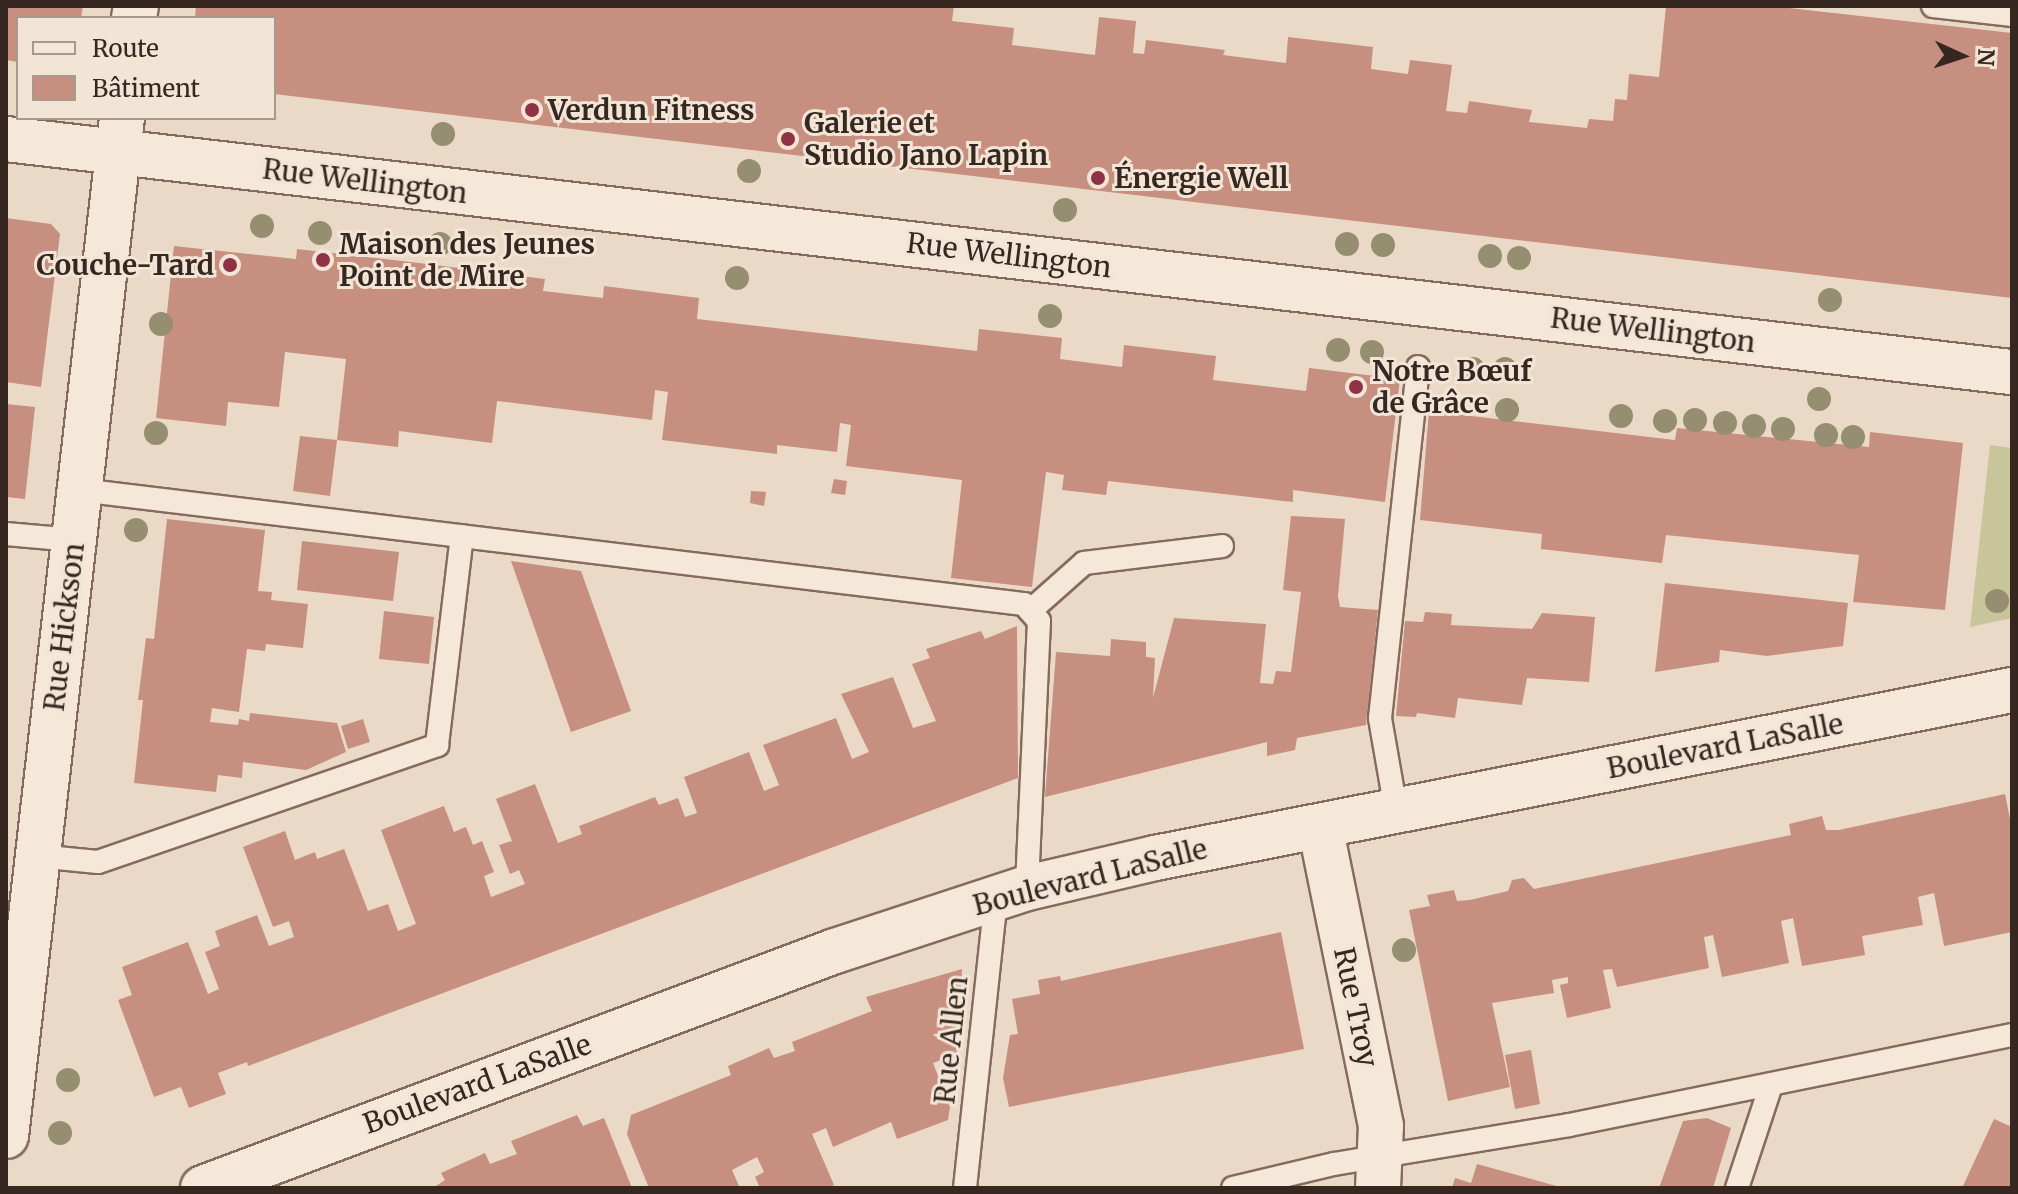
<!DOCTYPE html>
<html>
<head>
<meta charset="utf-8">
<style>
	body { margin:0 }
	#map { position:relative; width:2018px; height:1194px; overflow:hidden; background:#ebd9c7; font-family:Merriweather,serif }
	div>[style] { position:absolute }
	.green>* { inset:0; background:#c8c59b }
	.building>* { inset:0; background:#c68f7f }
	.roads { filter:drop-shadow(2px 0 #856b5d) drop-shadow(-2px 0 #856b5d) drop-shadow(0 2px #856b5d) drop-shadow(0 -2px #856b5d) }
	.lane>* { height:22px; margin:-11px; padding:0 11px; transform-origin:11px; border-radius:11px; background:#f6e8d9 }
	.street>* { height:44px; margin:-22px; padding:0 22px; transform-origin:22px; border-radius:22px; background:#f6e8d9 }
	.secondary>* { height:44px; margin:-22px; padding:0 22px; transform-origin:22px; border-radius:22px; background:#f6e8d9 }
	.trees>* { width:24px; height:24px; margin:-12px; border-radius:50%; background:#958e70 }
	.dots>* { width:22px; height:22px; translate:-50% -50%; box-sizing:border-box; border:4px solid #f3e5d6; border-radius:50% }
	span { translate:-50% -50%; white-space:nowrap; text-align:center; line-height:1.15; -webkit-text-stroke:6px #f3e5d6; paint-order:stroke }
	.poi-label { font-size:28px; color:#362720; font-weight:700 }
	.left { translate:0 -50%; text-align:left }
	.right { translate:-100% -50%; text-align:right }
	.street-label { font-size:28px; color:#362720 }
	.frame { position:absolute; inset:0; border:8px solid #362720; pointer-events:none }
	.legend { position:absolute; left:16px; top:16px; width:260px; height:104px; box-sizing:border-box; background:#f3e5d6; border:2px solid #a7998d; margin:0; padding:10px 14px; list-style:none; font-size:24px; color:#362720 }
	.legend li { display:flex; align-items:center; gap:16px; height:40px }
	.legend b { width:40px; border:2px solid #a7998d }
	.north { position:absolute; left:1922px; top:16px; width:80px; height:80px; -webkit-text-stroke:6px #f3e5d6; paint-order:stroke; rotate:93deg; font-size:22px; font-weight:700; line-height:32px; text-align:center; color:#362720 }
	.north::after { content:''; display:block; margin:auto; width:28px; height:36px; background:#362720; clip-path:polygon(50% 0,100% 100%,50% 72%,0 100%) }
</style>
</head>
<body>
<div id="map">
	<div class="green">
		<i style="clip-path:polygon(1990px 445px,2012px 448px,2012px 618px,1970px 627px)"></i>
	</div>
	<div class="building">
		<i style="clip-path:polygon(6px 6px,83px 6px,81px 18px,18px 18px,18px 62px,6px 60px)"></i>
		<i style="clip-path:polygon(196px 6px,954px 6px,952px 21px,1014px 28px,1012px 45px,1095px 55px,1099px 17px,1136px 21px,1133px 53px,1144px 54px,1146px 40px,1225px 50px,1223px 55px,1286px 63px,1288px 37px,1373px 47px,1371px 69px,1408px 74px,1410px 60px,1452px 65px,1446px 111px,1467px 113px,1469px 101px,1532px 110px,1529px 122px,1587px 128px,1589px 119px,1613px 121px,1615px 99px,1627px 100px,1629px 74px,1659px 77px,1666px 6px,1772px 6px,2012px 33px,2012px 298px,274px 94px,274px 18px,195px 18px)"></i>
		<i style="clip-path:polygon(6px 218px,51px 224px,60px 234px,41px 387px,6px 382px)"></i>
		<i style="clip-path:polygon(174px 246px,296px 259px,297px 249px,419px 263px,545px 279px,543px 291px,603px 298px,604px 286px,667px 294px,699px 298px,697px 319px,977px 351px,979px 329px,1062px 338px,1060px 359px,1122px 367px,1124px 345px,1216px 356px,1213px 380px,1306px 391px,1309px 368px,1400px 379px,1385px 502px,1293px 490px,1293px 502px,1108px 481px,1106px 495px,1062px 490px,1064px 475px,1046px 472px,1032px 587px,951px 578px,962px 480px,846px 466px,851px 425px,840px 423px,837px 452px,777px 445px,777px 454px,662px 440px,668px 392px,655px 390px,652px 420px,497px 401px,492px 443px,399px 431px,398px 447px,337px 440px,330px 496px,293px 491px,300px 436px,337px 440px,346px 359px,285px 352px,279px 407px,228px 402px,226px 426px,156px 418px)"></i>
		<i style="clip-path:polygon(6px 404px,35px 407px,25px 499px,6px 497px)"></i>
		<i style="clip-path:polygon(1429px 411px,1675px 440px,1677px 428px,1869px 447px,1870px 432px,1963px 443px,1945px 610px,1853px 602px,1859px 555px,1666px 535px,1662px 563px,1541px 549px,1542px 534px,1420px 520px)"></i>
		<i style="clip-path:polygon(834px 479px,847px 481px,845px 495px,831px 493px)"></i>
		<i style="clip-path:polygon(751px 491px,766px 492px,764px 506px,750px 503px)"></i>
		<i style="clip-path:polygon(1291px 516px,1345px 519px,1338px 596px,1340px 607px,1378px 610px,1366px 725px,1297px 738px,1295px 750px,1267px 756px,1267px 742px,1045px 797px,1056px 652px,1110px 656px,1111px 639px,1146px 642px,1146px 657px,1155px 658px,1153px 698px,1174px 618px,1266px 624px,1260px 683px,1273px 684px,1276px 671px,1291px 672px,1301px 592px,1283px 590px)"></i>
		<i style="clip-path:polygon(167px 519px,265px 530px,258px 591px,272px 592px,271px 600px,308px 604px,303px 648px,266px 644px,265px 651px,247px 649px,239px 712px,212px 708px,210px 722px,238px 725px,239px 719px,249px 721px,250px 713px,337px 723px,346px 752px,306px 770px,243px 762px,242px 778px,218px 775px,216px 792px,134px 783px,143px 700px,138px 700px,146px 638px,154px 639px)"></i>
		<i style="clip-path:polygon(302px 541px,399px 552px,393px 601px,297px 590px)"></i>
		<i style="clip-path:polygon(511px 561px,581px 571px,631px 711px,571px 732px)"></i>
		<i style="clip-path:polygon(1665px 583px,1848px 603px,1843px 646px,1767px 656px,1720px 650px,1719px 662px,1655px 672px)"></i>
		<i style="clip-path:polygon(384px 611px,434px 617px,429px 664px,379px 659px)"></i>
		<i style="clip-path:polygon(1425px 612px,1452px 614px,1451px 625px,1532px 629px,1542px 613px,1595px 617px,1589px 682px,1527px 678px,1522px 705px,1458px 698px,1455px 718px,1417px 713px,1416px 717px,1396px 716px,1405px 621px,1423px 622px)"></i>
		<i style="clip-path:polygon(1017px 626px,1018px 778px,248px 1066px,247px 1062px,218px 1073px,226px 1094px,189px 1108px,181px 1087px,154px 1097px,118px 1000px,132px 995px,122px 967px,188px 942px,208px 994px,219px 989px,205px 952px,220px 946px,215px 931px,257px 915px,269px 946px,294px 937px,289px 921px,273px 927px,243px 847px,285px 831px,295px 860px,315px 852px,317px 859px,344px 849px,368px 911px,388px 904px,398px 931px,416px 924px,381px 830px,444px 806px,454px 832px,466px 827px,473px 845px,482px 841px,494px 872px,484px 876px,491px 897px,525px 884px,519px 870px,510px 874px,499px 845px,512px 841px,496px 799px,535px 784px,558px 843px,582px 834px,579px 826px,655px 797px,659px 805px,678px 798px,685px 817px,697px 813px,684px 777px,749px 752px,764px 791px,779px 785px,763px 745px,836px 718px,852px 759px,869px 752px,841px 694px,893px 677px,913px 728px,936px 721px,912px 664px,930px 658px,926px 649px,981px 631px,985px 639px)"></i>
		<i style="clip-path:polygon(363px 719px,370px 742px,348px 749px,341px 726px)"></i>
		<i style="clip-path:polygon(2005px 794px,2012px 829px,2012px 932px,1944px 946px,1934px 893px,1918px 897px,1923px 925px,1862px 936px,1865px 955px,1802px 966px,1793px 918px,1781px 921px,1789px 963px,1722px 977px,1713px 935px,1704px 937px,1709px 968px,1617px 987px,1612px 969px,1603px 970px,1611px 1008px,1567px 1018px,1560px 985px,1568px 983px,1568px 977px,1552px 980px,1554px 993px,1492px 1003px,1510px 1087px,1448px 1101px,1409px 910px,1430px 906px,1427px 895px,1454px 890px,1457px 901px,1470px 900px,1508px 891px,1512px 880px,1524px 878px,1534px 889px,1791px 835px,1789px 824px,1822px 816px,1826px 830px,1839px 830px)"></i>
		<i style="clip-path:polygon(1281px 932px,1304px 1049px,1009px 1107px,1003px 1078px,1010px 1035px,1018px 1034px,1012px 999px,1040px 994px,1038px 980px,1060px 976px,1061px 981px)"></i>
		<i style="clip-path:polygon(962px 969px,957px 1054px,933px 1063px,950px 1107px,948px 1120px,897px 1139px,891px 1122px,833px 1147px,826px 1128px,812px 1134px,834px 1185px,826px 1188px,760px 1188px,755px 1177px,764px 1172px,757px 1157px,732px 1170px,740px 1188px,649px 1188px,627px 1134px,631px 1115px,731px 1075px,728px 1066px,769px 1048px,774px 1058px,795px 1051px,792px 1042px,872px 1011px,866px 997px)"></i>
		<i style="clip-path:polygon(1531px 1050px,1540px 1104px,1515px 1109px,1505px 1055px)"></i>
		<i style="clip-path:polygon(577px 1115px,583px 1126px,604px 1118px,632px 1188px,433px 1188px,445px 1180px,441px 1173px,485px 1153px,490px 1164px,517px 1154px,511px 1141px)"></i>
		<i style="clip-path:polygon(1707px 1118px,1731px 1128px,1713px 1188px,1659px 1188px,1683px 1121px)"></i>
		<i style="clip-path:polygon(1994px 1119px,2012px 1127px,2012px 1188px,1962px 1188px)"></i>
		<i style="clip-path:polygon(1477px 1164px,1560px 1187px,1559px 1188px,1452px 1188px,1455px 1178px,1471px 1183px)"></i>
	</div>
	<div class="roads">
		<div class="lane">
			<i style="left:1933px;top:6px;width:80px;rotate:6.5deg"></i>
			<i style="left:80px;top:490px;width:951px;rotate:6.89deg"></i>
			<i style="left:1024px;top:604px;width:23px;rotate:49deg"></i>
			<i style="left:1039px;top:621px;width:267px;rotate:92.6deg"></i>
			<i style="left:6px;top:534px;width:68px;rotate:5deg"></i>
			<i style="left:1030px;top:611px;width:72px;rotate:-41.6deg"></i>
			<i style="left:1084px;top:563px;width:139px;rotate:-7deg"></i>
			<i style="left:1396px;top:810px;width:93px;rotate:-99.9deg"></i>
			<i style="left:1380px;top:718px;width:353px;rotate:-83.8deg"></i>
			<i style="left:37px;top:856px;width:61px;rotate:5.6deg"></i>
			<i style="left:98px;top:862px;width:359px;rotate:-19deg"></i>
			<i style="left:437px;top:745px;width:210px;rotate:-83.2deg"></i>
			<i style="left:965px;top:1188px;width:292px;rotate:-83.9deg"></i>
			<i style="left:1233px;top:1188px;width:104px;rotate:-13.4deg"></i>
			<i style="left:1334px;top:1164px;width:238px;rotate:-9.4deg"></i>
			<i style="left:1569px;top:1125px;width:452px;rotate:-11.5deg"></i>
			<i style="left:1737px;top:1188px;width:108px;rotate:-71.7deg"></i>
		</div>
		<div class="street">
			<i style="left:134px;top:18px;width:12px;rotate:-81deg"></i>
			<i style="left:1320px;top:826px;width:306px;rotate:78.5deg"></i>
			<i style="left:1381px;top:1126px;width:62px;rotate:92.8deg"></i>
			<i style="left:6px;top:1136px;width:1025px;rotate:-83.5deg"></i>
		</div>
		<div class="secondary">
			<i style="left:6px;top:139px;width:2019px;rotate:6.63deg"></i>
			<i style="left:203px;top:1188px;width:675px;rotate:-20.56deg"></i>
			<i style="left:835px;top:951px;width:202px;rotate:-18.2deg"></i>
			<i style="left:1027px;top:888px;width:131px;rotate:-13.2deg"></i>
			<i style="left:1155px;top:858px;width:873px;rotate:-11.09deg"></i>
		</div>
	</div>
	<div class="trees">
		<i style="left:443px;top:134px"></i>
		<i style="left:749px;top:171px"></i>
		<i style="left:1065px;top:210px"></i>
		<i style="left:262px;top:226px"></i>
		<i style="left:320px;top:233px"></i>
		<i style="left:440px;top:244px"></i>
		<i style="left:1347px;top:244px"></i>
		<i style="left:1383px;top:245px"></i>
		<i style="left:1490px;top:256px"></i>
		<i style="left:1519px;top:258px"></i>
		<i style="left:737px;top:278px"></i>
		<i style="left:1830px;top:300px"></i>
		<i style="left:1050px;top:316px"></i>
		<i style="left:161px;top:324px"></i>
		<i style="left:1338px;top:350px"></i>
		<i style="left:1372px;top:352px"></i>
		<i style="left:1473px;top:369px"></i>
		<i style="left:1505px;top:369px"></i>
		<i style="left:1819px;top:399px"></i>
		<i style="left:1507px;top:410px"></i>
		<i style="left:1621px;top:416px"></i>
		<i style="left:1695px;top:420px"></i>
		<i style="left:1665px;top:421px"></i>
		<i style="left:1725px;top:423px"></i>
		<i style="left:1754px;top:426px"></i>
		<i style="left:1783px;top:429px"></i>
		<i style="left:156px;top:433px"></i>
		<i style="left:1826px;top:435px"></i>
		<i style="left:1853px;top:437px"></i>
		<i style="left:136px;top:530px"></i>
		<i style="left:1997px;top:601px"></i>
		<i style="left:1404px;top:950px"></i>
		<i style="left:68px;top:1080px"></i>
		<i style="left:60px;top:1133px"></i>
	</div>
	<div class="dots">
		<i style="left:532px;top:110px;background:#8f3245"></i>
		<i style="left:788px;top:139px;background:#8f3245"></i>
		<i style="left:1098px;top:178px;background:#8f3245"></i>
		<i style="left:323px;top:260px;background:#8f3245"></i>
		<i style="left:230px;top:265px;background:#8f3245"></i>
		<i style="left:1356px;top:387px;background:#8f3245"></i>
	</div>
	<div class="poi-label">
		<span class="left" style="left:548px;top:110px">Verdun Fitness</span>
		<span class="left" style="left:804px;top:139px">Galerie et<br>Studio Jano Lapin</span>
		<span class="left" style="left:1114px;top:178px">Énergie Well</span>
		<span class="left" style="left:339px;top:260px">Maison des Jeunes<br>Point de Mire</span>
		<span class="right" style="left:214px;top:265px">Couche-Tard</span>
		<span class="left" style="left:1372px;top:387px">Notre Bœuf<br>de Grâce</span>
	</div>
	<div class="street-label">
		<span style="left:365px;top:181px;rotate:7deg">Rue Wellington</span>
		<span style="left:1009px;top:255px;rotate:7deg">Rue Wellington</span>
		<span style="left:1653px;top:330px;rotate:7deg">Rue Wellington</span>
		<span style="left:64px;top:627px;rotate:-83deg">Rue Hickson</span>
		<span style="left:1725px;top:746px;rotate:-11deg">Boulevard LaSalle</span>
		<span style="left:1090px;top:877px;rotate:-14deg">Boulevard LaSalle</span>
		<span style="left:1356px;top:1007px;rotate:78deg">Rue Troy</span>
		<span style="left:951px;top:1040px;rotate:-84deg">Rue Allen</span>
		<span style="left:477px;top:1084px;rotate:-20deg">Boulevard LaSalle</span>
	</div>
	<div class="frame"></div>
	<ul class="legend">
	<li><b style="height:10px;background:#f6e8d9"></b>Route</li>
	<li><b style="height:22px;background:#c68f7f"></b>Bâtiment</li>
	</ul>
	<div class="north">N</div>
</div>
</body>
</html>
